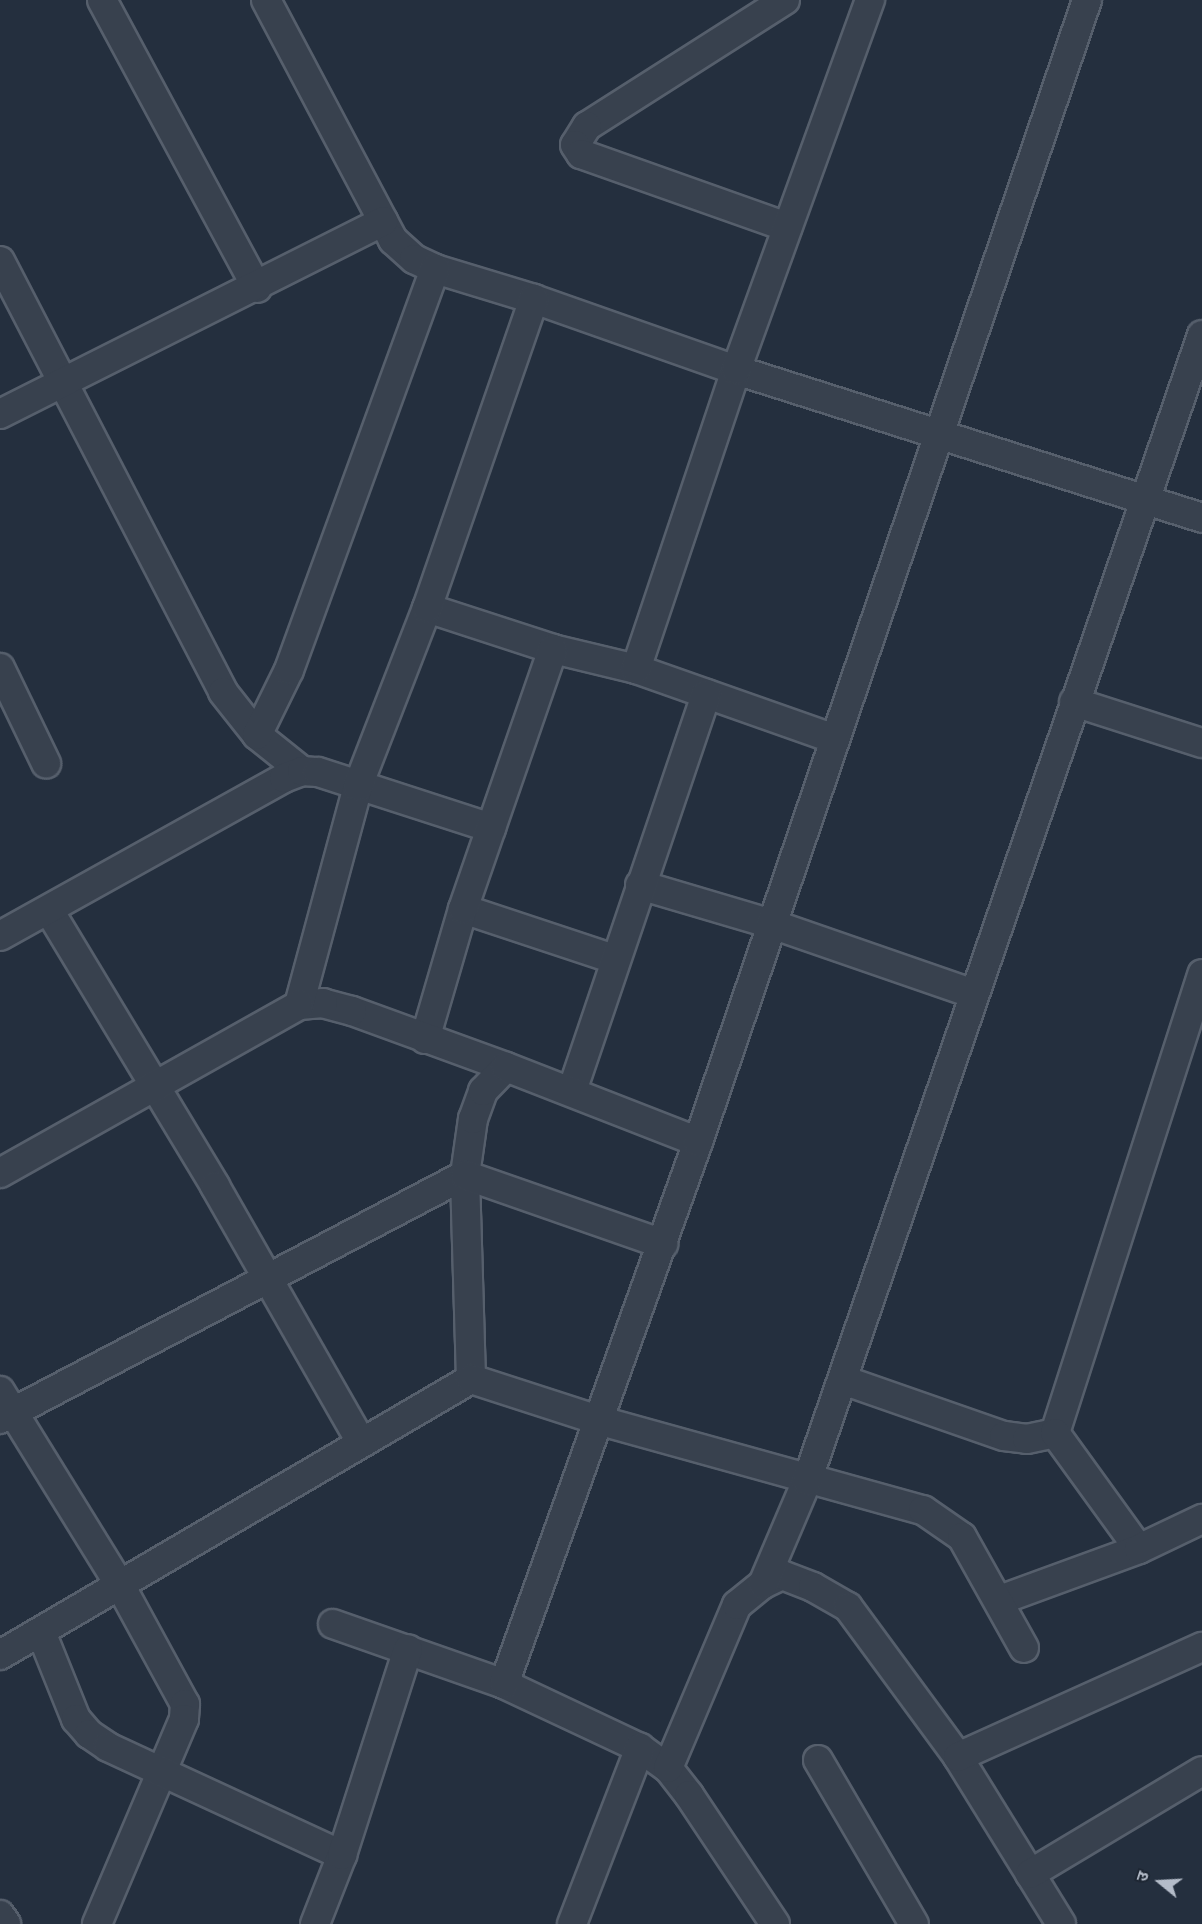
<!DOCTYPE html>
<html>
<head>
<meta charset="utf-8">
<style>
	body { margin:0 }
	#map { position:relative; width:1202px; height:1924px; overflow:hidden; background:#242f3e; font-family:"Source Sans 3","Noto Sans Devanagari",sans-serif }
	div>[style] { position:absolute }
	.roads { filter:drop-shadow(2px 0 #565f6c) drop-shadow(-2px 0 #565f6c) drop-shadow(0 2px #565f6c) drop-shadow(0 -2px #565f6c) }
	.street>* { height:28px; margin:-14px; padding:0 14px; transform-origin:14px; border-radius:14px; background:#38414e }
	span { translate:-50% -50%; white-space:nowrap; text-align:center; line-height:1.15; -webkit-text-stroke:6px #1d2633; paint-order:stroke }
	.north { position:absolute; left:1130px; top:1852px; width:60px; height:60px; -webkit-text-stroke:4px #1d2633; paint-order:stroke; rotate:288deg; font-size:16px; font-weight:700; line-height:24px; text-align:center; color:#b4bcc9 }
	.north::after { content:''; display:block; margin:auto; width:21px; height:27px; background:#b4bcc9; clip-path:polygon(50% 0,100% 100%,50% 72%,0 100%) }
</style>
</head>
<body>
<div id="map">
	<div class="roads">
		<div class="street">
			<i style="left:102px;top:0;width:327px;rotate:61.7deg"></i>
			<i style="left:266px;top:0;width:272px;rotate:62.1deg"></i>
			<i style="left:393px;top:240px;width:28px;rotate:42deg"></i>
			<i style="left:414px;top:259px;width:23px;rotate:25deg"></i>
			<i style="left:435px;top:269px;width:103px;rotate:16.9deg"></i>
			<i style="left:534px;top:299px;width:214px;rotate:19.4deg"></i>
			<i style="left:736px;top:370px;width:489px;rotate:17.6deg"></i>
			<i style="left:785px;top:0;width:235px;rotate:147.5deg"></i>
			<i style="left:587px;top:126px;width:22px;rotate:122deg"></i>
			<i style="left:575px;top:145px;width:11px;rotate:56deg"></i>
			<i style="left:581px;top:154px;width:219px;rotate:19.5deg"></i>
			<i style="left:0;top:261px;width:485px;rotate:62.6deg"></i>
			<i style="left:223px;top:692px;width:55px;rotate:51.7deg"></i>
			<i style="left:257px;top:735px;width:58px;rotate:38.7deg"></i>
			<i style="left:0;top:414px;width:429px;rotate:-26.7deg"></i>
			<i style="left:427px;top:608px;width:133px;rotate:18deg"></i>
			<i style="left:553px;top:649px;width:85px;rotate:13.5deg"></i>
			<i style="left:636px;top:669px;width:211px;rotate:19.4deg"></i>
			<i style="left:0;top:668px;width:106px;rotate:64.2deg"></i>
			<i style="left:636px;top:669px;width:315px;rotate:-71.5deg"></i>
			<i style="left:736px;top:370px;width:394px;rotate:-70.1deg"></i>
			<i style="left:1074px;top:702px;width:134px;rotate:17.8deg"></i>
			<i style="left:257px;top:735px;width:72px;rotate:-63.8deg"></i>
			<i style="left:289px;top:670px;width:427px;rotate:-70deg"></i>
			<i style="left:640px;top:885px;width:138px;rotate:16.5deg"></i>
			<i style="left:772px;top:924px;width:214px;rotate:19.1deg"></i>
			<i style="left:463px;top:909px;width:159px;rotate:18.3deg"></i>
			<i style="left:50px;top:912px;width:320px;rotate:58.9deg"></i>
			<i style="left:215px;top:1186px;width:295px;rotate:60.3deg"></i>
			<i style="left:0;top:936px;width:325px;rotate:-29.1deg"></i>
			<i style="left:284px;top:778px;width:19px;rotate:-21deg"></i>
			<i style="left:302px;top:771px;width:16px;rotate:4deg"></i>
			<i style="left:318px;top:772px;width:182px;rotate:17.9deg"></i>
			<i style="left:425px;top:1039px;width:135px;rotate:-73.7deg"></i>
			<i style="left:463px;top:909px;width:275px;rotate:-70.9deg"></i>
			<i style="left:506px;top:1067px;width:164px;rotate:-160deg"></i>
			<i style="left:352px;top:1011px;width:30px;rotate:-165deg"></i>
			<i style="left:323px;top:1003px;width:24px;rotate:175deg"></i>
			<i style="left:299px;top:1005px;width:227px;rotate:-74.9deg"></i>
			<i style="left:358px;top:786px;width:191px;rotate:-68.8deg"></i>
			<i style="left:427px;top:608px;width:327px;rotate:-70.9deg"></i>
			<i style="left:572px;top:1091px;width:419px;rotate:-71.3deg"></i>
			<i style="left:0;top:1173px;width:343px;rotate:-29.3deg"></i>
			<i style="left:471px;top:1379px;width:204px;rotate:-91.7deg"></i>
			<i style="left:465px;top:1175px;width:57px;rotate:-81.9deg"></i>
			<i style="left:473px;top:1119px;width:30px;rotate:-70deg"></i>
			<i style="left:483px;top:1091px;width:33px;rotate:-46deg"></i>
			<i style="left:506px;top:1067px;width:206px;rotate:21.3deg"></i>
			<i style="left:843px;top:1380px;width:170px;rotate:19.2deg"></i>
			<i style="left:1004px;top:1436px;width:23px;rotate:7deg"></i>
			<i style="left:1027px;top:1439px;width:29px;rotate:-12deg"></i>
			<i style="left:1055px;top:1433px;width:482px;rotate:-72.2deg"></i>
			<i style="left:0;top:1391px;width:228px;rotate:58.3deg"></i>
			<i style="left:120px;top:1585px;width:136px;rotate:61.4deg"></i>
			<i style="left:185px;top:1704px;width:15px;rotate:94deg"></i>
			<i style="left:184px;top:1719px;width:223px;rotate:113deg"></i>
			<i style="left:0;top:1419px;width:525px;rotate:-27.69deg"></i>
			<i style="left:465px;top:1175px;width:210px;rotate:19.2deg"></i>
			<i style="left:1055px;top:1433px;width:143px;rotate:54.1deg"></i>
			<i style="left:763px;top:1584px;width:21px;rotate:-25deg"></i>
			<i style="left:782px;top:1575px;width:33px;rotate:21deg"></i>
			<i style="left:813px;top:1587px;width:40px;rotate:29.7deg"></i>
			<i style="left:848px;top:1607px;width:186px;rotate:53.7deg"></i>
			<i style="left:958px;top:1757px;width:196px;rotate:58.3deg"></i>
			<i style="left:1000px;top:1600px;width:148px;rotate:-20.1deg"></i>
			<i style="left:1139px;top:1549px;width:70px;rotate:-25.5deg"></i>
			<i style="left:333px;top:1624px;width:181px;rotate:19.3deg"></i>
			<i style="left:504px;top:1684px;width:150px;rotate:25.2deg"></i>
			<i style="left:640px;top:1748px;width:34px;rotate:36deg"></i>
			<i style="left:668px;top:1768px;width:34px;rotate:52deg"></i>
			<i style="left:689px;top:1795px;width:155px;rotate:56.3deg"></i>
			<i style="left:41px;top:1632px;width:94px;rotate:68.1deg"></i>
			<i style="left:76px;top:1719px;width:20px;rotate:49deg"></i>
			<i style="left:89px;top:1734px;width:23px;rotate:34deg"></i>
			<i style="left:108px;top:1747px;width:258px;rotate:24.8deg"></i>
			<i style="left:0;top:1655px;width:546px;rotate:-30.37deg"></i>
			<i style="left:471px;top:1379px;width:137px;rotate:17.9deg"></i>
			<i style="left:601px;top:1421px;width:334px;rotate:15.5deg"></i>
			<i style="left:923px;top:1510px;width:47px;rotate:34.7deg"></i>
			<i style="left:962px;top:1537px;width:127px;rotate:60.8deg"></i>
			<i style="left:504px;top:1684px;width:576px;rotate:-70.31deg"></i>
			<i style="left:698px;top:1142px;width:1206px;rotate:-71.19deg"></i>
			<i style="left:958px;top:1757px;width:268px;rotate:-24.3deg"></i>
			<i style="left:818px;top:1760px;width:190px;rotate:59.7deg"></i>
			<i style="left:668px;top:1768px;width:177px;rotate:-67.1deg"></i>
			<i style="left:737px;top:1605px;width:33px;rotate:-39deg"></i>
			<i style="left:763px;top:1584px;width:112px;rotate:-66.9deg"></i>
			<i style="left:807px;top:1481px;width:1212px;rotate:-70.98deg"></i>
			<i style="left:1030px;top:1874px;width:200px;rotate:-30.9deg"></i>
			<i style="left:0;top:1915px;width:11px;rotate:56deg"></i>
			<i style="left:315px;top:1924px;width:74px;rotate:-68.6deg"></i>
			<i style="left:342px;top:1855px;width:216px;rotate:-72.2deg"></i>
			<i style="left:572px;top:1924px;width:189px;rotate:-68.9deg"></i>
		</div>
	</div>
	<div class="north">उ</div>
</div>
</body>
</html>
